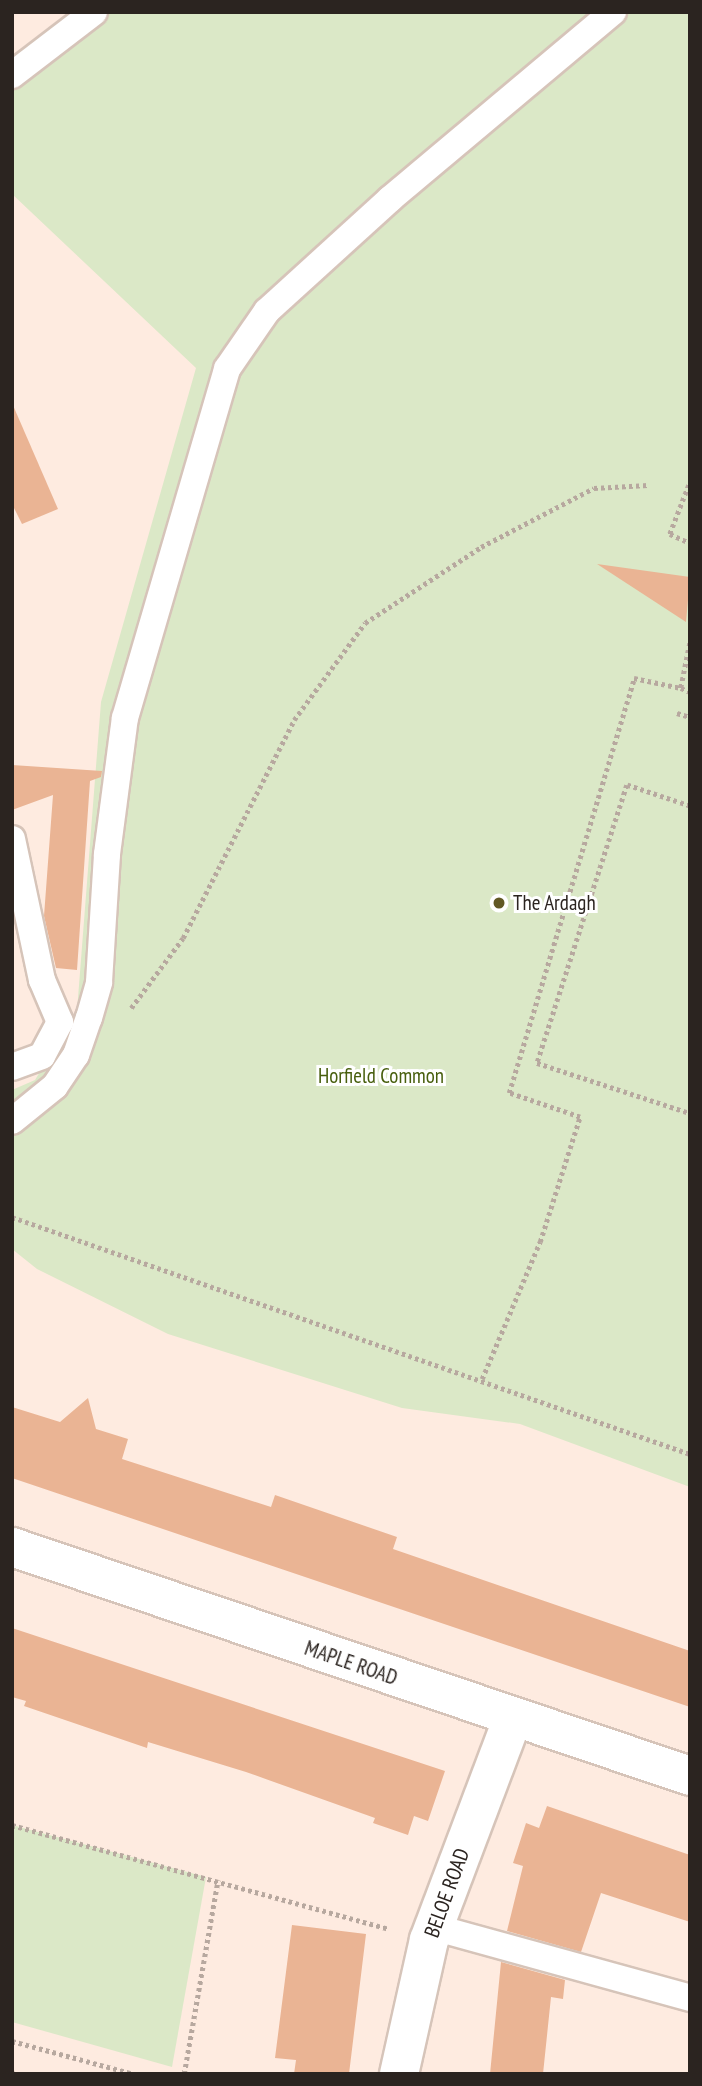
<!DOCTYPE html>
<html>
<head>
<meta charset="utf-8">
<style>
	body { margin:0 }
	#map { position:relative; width:702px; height:2086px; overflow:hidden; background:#feebe0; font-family:"PT Sans Narrow",sans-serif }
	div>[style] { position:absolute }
	.green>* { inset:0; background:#dbe8c7 }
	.building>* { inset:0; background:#eab494 }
	.path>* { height:4.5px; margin-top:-2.25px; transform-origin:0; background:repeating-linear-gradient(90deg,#b7a89f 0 3.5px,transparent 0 7px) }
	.roads { filter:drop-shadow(2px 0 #d6c4b9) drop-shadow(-2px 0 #d6c4b9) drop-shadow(0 2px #d6c4b9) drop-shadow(0 -2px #d6c4b9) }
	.service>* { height:26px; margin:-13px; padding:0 13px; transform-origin:13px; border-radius:13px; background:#fff }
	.minor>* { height:38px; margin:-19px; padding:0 19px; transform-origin:19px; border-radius:19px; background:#fff }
	.dots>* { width:19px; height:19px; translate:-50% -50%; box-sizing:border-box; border:4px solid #fff; border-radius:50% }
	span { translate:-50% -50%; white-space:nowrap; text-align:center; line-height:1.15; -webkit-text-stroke:6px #fff; paint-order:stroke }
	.poi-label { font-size:21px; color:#2b2420 }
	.left { translate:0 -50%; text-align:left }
	.park-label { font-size:21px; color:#485f0e }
	.street-label { font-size:21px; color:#2b2420 }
	.frame { position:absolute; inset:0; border:14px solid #2b2420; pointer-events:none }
</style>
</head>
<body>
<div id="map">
	<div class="green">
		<i style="clip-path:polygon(103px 12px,690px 12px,690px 1487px,520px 1424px,402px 1408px,168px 1334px,37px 1269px,12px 1249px,12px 1090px,35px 1080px,77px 1011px,101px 702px,196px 368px,12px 194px,12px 84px)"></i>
		<i style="clip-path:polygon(12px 1825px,206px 1877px,172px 2067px,12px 2022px)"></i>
	</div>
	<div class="building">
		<i style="clip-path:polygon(12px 403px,58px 509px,22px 524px,12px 504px)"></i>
		<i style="clip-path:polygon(597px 564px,690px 577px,686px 622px)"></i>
		<i style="clip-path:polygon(12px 765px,102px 771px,101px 777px,90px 781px,77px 970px,56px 968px,44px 916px,53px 795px,12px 810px)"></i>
		<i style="clip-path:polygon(88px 1398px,96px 1429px,128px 1439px,122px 1459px,271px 1507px,275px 1495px,397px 1537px,393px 1549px,690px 1651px,690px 1707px,12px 1478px,12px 1407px,60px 1422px)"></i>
		<i style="clip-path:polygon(12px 1628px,445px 1771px,428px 1821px,414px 1816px,408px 1835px,373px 1823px,375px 1818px,246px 1772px,148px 1742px,147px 1748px,24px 1706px,26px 1701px,12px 1697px)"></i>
		<i style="clip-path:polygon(547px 1806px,690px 1855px,690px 1922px,601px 1893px,581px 1952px,507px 1931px,523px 1866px,513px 1863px,526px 1823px,539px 1828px)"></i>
		<i style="clip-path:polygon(292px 1925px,366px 1934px,349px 2074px,294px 2074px,296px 2060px,275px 2058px)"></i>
		<i style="clip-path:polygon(501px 1962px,565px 1980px,563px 1999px,551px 1997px,543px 2074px,490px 2074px)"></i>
	</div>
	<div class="path">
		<i style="left:689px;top:485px;width:53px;rotate:111.2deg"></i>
		<i style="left:670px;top:534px;width:22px;rotate:24deg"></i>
		<i style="left:690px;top:643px;width:46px;rotate:101.3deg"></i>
		<i style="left:681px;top:688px;width:10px;rotate:24deg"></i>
		<i style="left:677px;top:713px;width:14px;rotate:17deg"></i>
		<i style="left:690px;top:806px;width:66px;rotate:-161.6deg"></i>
		<i style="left:627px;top:785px;width:292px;rotate:107.9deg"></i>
		<i style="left:537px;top:1063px;width:161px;rotate:18.1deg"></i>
		<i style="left:567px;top:907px;width:20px;rotate:18deg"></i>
		<i style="left:131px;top:1008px;width:87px;rotate:-53.4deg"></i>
		<i style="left:183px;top:938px;width:245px;rotate:-63deg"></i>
		<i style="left:294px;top:720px;width:120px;rotate:-53.8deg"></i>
		<i style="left:365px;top:623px;width:139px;rotate:-33.2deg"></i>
		<i style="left:481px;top:547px;width:127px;rotate:-27.6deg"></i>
		<i style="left:594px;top:488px;width:54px;rotate:-3.2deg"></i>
		<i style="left:12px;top:1217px;width:718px;rotate:19.27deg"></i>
		<i style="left:482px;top:1379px;width:149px;rotate:-67.1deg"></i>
		<i style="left:540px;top:1242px;width:131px;rotate:-72.3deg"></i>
		<i style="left:580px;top:1117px;width:75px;rotate:-161.3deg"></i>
		<i style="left:509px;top:1093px;width:433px;rotate:-73.2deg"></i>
		<i style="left:634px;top:678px;width:48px;rotate:12deg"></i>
		<i style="left:12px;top:1825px;width:389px;rotate:15.4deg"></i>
		<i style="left:12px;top:2041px;width:126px;rotate:15.1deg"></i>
		<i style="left:12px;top:2071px;width:3px;rotate:72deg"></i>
		<i style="left:184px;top:2074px;width:197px;rotate:-80.1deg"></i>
	</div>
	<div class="roads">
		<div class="service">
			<i style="left:12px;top:75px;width:103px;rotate:-37.5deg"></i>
			<i style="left:12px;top:839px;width:144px;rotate:78deg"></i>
			<i style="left:42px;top:980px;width:46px;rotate:66.8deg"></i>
			<i style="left:60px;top:1022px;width:38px;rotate:118deg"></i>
			<i style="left:42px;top:1056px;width:32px;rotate:160deg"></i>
			<i style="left:12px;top:1121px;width:55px;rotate:-39.1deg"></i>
			<i style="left:55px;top:1086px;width:37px;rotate:-56deg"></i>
			<i style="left:76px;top:1055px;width:39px;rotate:-71deg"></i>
			<i style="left:89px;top:1018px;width:37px;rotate:-74deg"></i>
			<i style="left:99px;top:982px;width:128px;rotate:-86.4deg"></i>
			<i style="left:107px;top:854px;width:137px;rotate:-82.5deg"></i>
			<i style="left:125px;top:718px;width:364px;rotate:-73.7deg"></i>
			<i style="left:227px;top:369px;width:70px;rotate:-55.4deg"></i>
			<i style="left:267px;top:311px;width:166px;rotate:-42.3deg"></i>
			<i style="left:390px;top:199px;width:291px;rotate:-40deg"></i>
			<i style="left:433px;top:1927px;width:267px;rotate:15.4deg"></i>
		</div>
		<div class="minor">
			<i style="left:12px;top:1547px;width:716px;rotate:18.66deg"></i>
			<i style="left:399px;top:2074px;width:137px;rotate:-77.4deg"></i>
			<i style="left:429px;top:1940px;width:237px;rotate:-69.3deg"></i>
		</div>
	</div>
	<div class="dots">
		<i style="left:499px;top:903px;background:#615824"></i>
	</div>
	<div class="poi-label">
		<span class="left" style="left:513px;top:903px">The Ardagh</span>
	</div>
	<div class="park-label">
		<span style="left:381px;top:1076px">Horfield Common</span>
	</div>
	<div class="street-label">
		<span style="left:351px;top:1663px;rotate:19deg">MAPLE ROAD</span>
		<span style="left:447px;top:1893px;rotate:-70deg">BELOE ROAD</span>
	</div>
	<div class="frame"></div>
</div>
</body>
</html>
